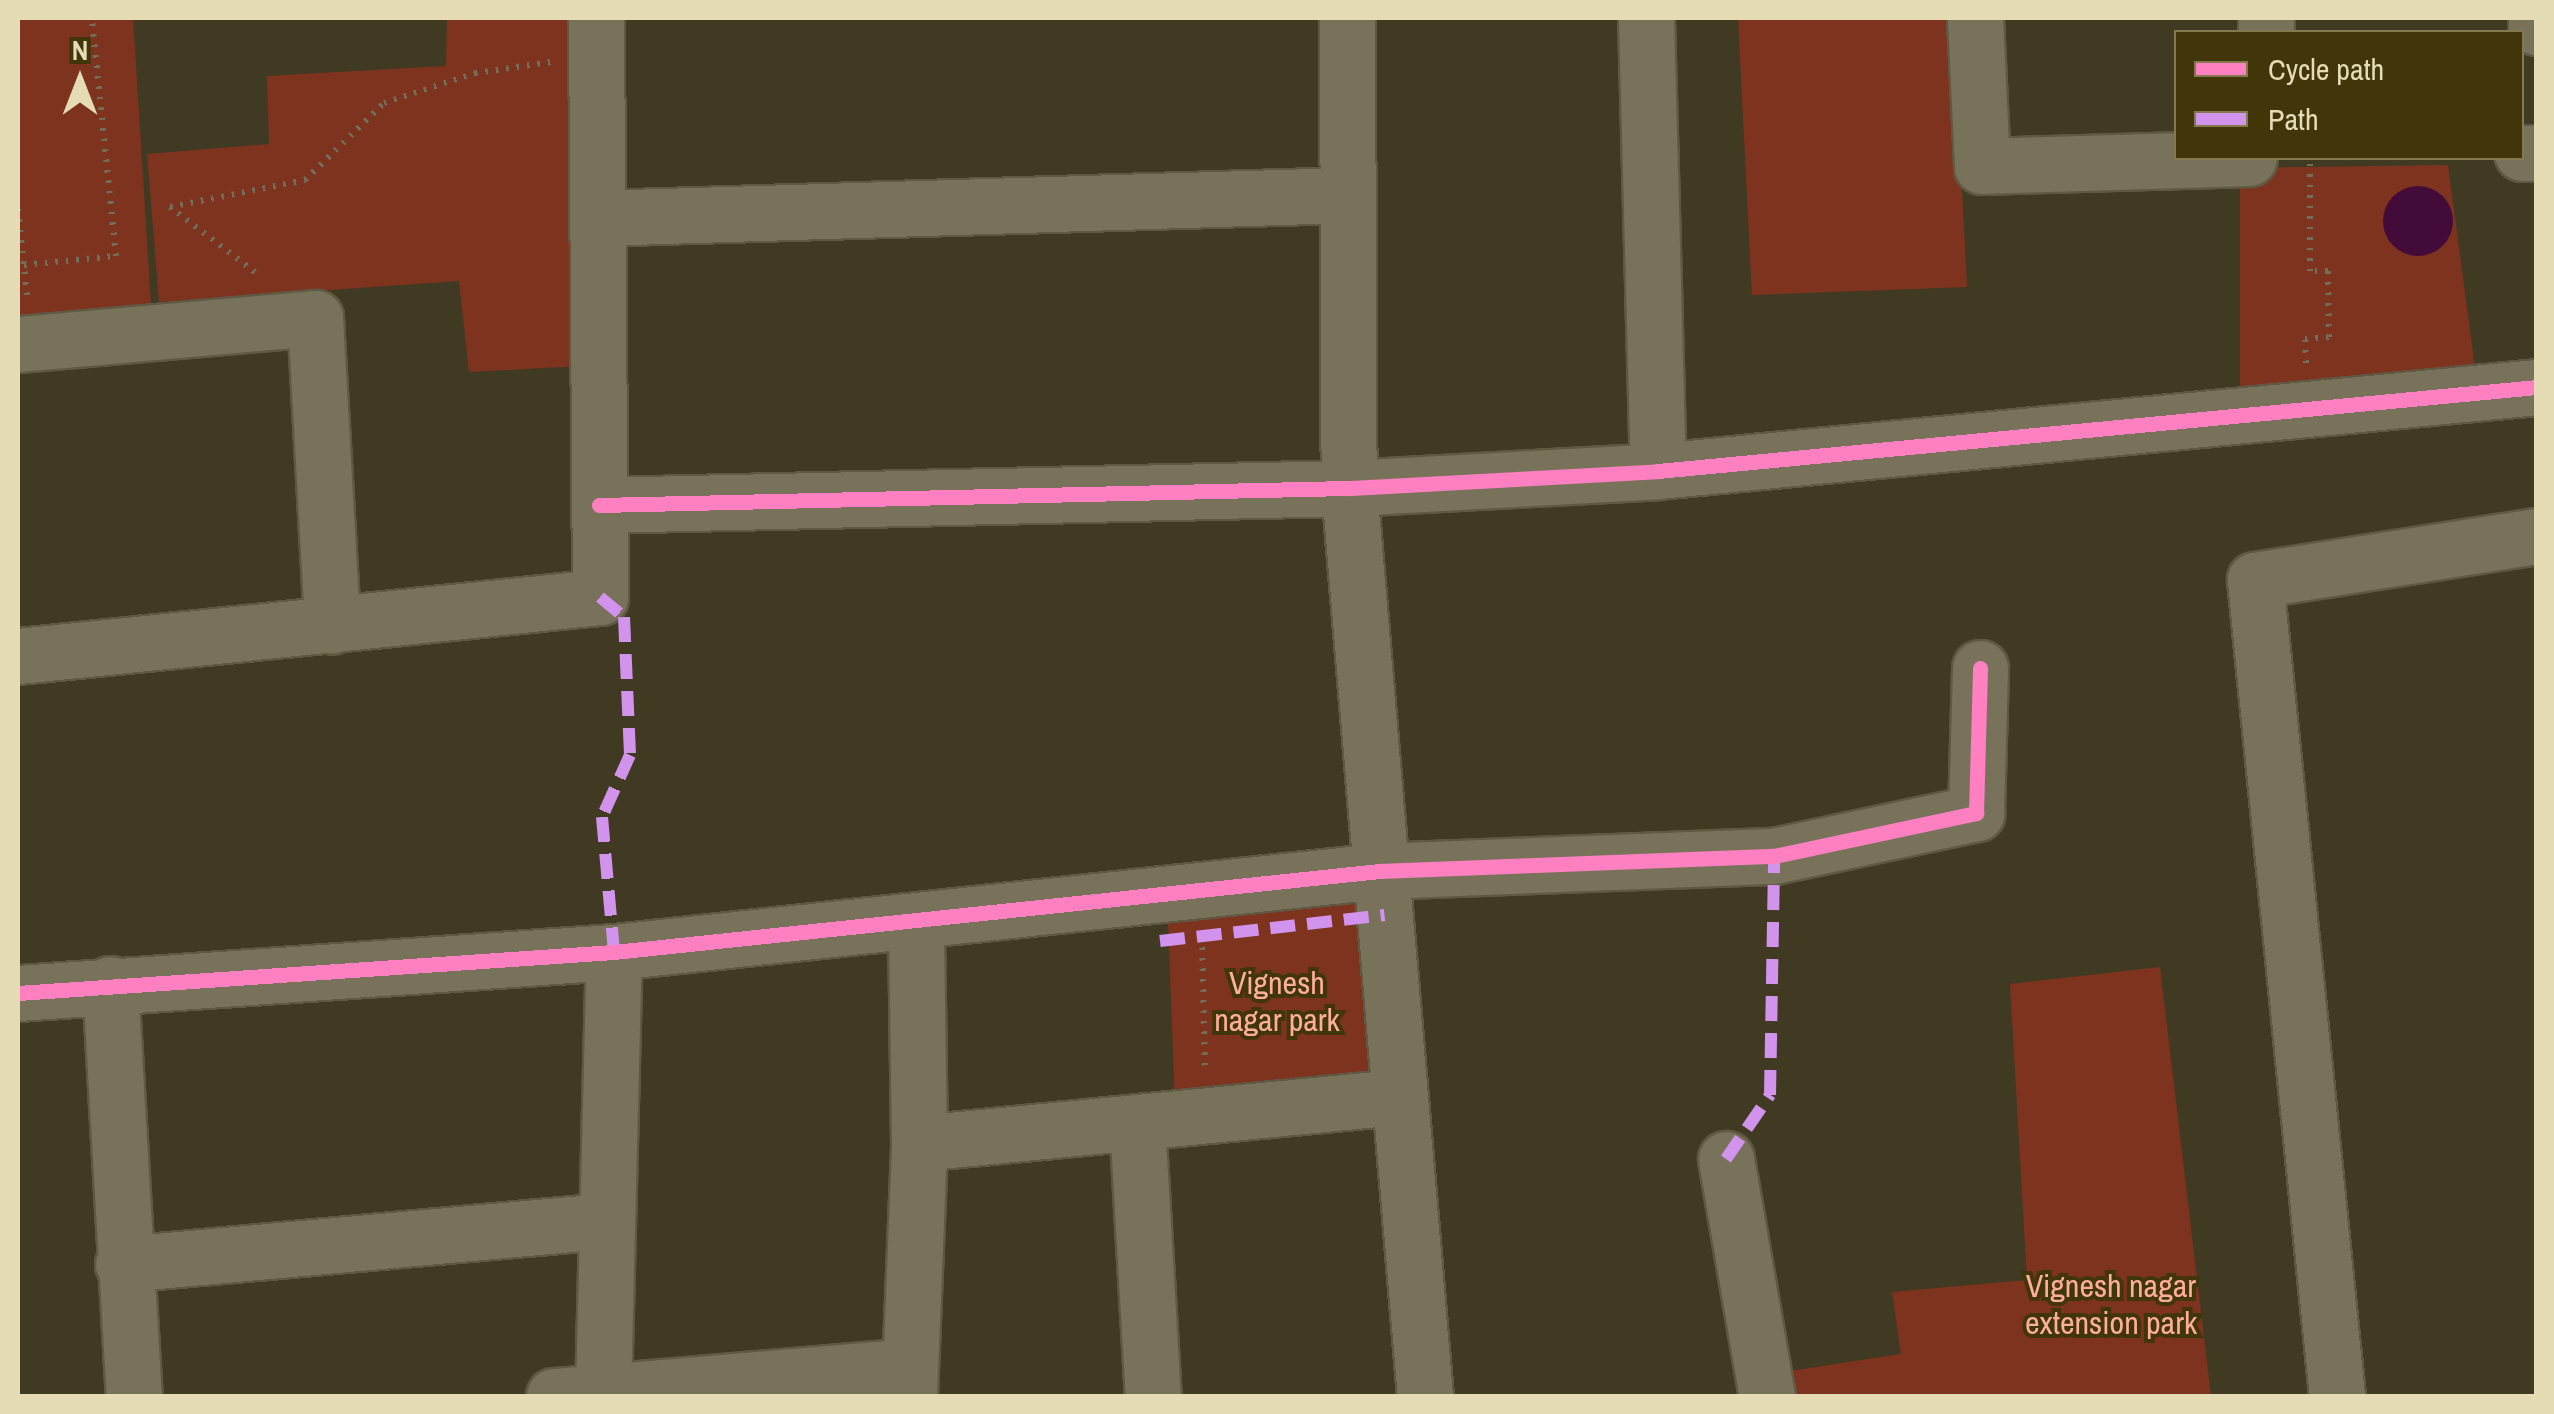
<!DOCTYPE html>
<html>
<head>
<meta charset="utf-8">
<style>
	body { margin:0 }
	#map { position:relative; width:2554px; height:1414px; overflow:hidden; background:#403a23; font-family:"Archivo Narrow",sans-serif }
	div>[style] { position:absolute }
	.green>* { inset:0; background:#7e331f }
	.water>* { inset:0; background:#430b39 }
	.round { border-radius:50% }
	.path>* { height:6px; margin-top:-3px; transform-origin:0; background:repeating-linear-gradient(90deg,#736e5a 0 2.5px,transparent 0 10.5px) }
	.roads { filter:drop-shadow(2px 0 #5f5943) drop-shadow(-2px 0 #5f5943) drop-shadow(0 2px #5f5943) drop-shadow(0 -2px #5f5943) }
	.minor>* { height:55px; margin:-27.5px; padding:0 27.5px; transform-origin:27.5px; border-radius:27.5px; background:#78725b }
	.quiet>* { height:12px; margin-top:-6px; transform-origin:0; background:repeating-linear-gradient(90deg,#d193ec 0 25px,transparent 0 37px) }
	.cycleway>* { height:15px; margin:-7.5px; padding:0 7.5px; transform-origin:7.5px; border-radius:7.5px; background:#ff80c0 }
	span { translate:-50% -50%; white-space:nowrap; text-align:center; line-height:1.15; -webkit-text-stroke:8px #41360a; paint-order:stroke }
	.park-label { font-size:32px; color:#ffae9a }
	.frame { position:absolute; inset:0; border:20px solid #e5dbb5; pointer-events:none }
	.legend { position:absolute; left:2174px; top:30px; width:350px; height:130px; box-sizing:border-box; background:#41360a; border:2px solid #83784e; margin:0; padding:12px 18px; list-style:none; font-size:30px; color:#e5dbb5 }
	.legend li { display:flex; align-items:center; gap:20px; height:50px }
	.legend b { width:50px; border:2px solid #83784e }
	.north { position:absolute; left:30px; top:30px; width:100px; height:100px; -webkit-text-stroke:8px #41360a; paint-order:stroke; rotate:0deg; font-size:28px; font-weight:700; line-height:40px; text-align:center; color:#e5dbb5 }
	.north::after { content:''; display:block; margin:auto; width:35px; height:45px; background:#e5dbb5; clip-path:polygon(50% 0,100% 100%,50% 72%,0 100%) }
</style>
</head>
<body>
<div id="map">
	<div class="green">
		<i style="clip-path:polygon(18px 18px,133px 18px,151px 304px,18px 316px)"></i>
		<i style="clip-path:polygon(447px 18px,578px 18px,580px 366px,469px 372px,459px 281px,159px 302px,147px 154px,269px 144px,267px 76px,446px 66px)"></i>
		<i style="clip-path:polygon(1738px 18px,1953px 18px,1967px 287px,1752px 295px)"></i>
		<i style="clip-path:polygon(2448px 165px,2477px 383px,2240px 411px,2240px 168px)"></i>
		<i style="clip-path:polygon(1371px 901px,1387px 1086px,1175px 1105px,1168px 921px)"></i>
		<i style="clip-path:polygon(2160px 967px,2211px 1396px,1794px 1396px,1790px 1371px,1901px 1354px,1892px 1292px,2027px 1280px,2010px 984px)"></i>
	</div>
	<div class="water">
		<i class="round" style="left:2383px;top:186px;width:70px;height:70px"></i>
	</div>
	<div class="path">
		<i style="left:18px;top:209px;width:87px;rotate:84.1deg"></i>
		<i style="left:24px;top:265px;width:92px;rotate:-5.6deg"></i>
		<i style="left:116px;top:256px;width:239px;rotate:-95.8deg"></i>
		<i style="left:255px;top:272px;width:107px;rotate:-142.6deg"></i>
		<i style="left:170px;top:207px;width:138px;rotate:-11.3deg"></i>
		<i style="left:305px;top:180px;width:110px;rotate:-44.3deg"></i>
		<i style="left:384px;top:103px;width:96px;rotate:-18.2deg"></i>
		<i style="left:475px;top:73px;width:77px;rotate:-8.2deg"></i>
		<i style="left:2306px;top:363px;width:24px;rotate:-92deg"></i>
		<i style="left:2305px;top:339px;width:24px;rotate:-5deg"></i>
		<i style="left:2329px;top:337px;width:66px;rotate:-90.9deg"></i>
		<i style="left:2328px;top:271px;width:18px;rotate:180deg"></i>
		<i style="left:2310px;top:271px;width:113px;rotate:-90deg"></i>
		<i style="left:1202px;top:937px;width:133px;rotate:88.7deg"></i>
	</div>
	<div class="roads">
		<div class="minor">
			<i style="left:1347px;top:18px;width:470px;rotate:89.8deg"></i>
			<i style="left:1349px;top:488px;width:911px;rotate:85.22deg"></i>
			<i style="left:1646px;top:18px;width:453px;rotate:88.5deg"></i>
			<i style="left:1975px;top:18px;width:148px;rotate:87.3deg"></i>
			<i style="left:1982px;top:166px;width:267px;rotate:-1.7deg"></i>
			<i style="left:2266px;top:18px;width:14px;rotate:90deg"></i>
			<i style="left:2536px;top:18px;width:9px;rotate:90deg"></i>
			<i style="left:2522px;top:153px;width:14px"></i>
			<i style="left:597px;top:218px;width:749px;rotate:-1.76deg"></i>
			<i style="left:18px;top:344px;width:298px;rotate:-5deg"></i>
			<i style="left:315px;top:318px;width:308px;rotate:86.8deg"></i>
			<i style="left:599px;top:505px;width:750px;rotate:-1.3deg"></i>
			<i style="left:1349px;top:488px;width:309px;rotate:-3.1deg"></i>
			<i style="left:1658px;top:471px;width:882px;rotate:-5.46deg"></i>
			<i style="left:18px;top:656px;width:585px;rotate:-5.79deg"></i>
			<i style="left:600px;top:597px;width:579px;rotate:-90.4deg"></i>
			<i style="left:110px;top:984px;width:413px;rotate:86.7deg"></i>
			<i style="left:18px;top:993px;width:597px;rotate:-3.94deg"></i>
			<i style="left:614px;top:952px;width:770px;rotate:-6.04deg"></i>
			<i style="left:1380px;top:871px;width:394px;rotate:-2.2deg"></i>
			<i style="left:1774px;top:856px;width:207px;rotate:-12deg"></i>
			<i style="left:1976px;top:813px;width:145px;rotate:-88.4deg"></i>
			<i style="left:1137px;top:1122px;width:274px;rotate:86.7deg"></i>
			<i style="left:919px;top:1143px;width:483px;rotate:-5.5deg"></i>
			<i style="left:1726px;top:1159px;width:241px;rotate:80.2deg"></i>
			<i style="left:123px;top:1264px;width:485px;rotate:-5.1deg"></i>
			<i style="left:603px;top:1392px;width:440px;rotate:-88.6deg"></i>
			<i style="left:554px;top:1396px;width:356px;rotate:-4.8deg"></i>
			<i style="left:909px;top:1396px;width:253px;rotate:-87.7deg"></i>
			<i style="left:919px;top:1143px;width:220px;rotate:-90.8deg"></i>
			<i style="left:2337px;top:1396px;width:820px;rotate:-95.74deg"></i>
			<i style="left:2255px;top:580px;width:284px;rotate:-8.9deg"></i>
		</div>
	</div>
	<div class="quiet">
		<i style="left:600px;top:597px;width:31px;rotate:40deg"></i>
		<i style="left:624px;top:617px;width:138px;rotate:87.5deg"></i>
		<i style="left:630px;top:755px;width:68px;rotate:114.3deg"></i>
		<i style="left:602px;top:817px;width:136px;rotate:84.9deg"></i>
		<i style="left:1160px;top:941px;width:226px;rotate:-6.6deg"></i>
		<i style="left:1726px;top:1159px;width:78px;rotate:-55.5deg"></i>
		<i style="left:1770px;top:1095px;width:239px;rotate:-89deg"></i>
	</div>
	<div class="cycleway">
		<i style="left:599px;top:505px;width:750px;rotate:-1.3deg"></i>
		<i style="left:1349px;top:488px;width:309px;rotate:-3.1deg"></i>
		<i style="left:1658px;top:471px;width:882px;rotate:-5.46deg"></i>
		<i style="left:18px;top:993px;width:597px;rotate:-3.94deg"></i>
		<i style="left:614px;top:952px;width:770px;rotate:-6.04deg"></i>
		<i style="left:1380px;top:871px;width:394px;rotate:-2.2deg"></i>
		<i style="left:1774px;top:856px;width:207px;rotate:-12deg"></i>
		<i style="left:1976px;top:813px;width:145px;rotate:-88.4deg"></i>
	</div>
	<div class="park-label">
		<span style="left:1277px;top:1002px">Vignesh<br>nagar park</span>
		<span style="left:2111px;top:1305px">Vignesh nagar<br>extension park</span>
	</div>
	<div class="frame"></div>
	<ul class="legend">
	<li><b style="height:12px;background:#ff80c0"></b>Cycle path</li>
	<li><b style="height:12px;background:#d193ec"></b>Path</li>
	</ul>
	<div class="north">N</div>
</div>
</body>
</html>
